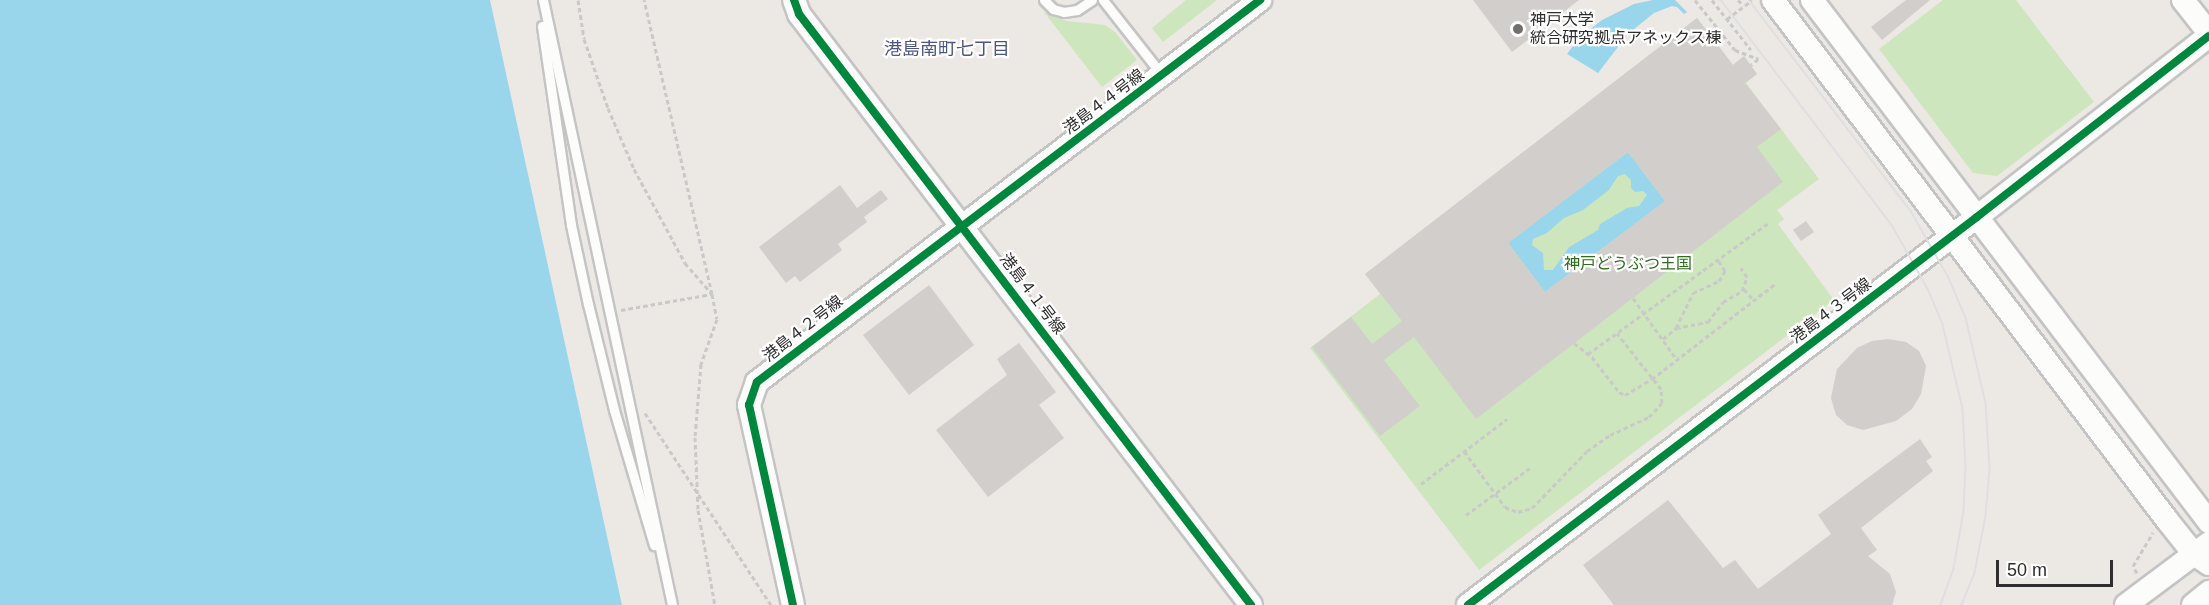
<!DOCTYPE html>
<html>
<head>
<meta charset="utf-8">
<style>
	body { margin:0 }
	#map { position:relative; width:2209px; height:605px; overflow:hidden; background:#ece8e4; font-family:Helvetica,"Noto Sans JP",sans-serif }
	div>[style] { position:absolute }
	.green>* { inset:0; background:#cee6be }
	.water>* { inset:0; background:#99d6ec }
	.building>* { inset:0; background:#d1cecb }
	.path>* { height:3px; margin-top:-1.5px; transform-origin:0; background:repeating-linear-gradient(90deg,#c9c9c8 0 4.5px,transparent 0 7.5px) }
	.roads { filter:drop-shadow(2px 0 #c5c4c5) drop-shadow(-2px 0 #c5c4c5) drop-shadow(0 2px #c5c4c5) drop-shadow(0 -2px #c5c4c5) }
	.service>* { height:9px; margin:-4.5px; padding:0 4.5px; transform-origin:4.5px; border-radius:4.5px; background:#fcfcfb }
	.tertiary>* { height:22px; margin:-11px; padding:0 11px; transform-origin:11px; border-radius:11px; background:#fcfcfb }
	.tram>* { height:1.5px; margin:-0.75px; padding:0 0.75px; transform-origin:0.75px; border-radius:0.75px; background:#dfdfe1 }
	.cycleway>* { height:8px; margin:-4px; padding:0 4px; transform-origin:4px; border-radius:4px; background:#00873e }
	.dots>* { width:16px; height:16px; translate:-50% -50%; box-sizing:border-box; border:3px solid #fff; border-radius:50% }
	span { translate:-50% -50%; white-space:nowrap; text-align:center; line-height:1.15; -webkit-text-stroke:4.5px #fff; paint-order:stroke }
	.poi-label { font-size:16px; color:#2e2e2e }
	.left { translate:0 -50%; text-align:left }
	.street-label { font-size:16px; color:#2e2e2e }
	.park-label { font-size:16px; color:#2c6e1b }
	.neighbourhood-label { font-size:18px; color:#4d5680 }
	.scale { position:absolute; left:1996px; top:560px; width:117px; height:27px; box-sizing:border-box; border:3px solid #2e2e2e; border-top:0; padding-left:8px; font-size:18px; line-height:21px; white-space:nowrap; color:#2e2e2e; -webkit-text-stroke:4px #fff; paint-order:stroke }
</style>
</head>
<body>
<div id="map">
	<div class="green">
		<i style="clip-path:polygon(1186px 0,1217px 0,1163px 42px,1152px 28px)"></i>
		<i style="clip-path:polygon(1943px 0,2016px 0,2094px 102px,1997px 176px,1973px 173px,1879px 49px)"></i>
		<i style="clip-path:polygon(1044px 12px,1067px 21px,1105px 25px,1116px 33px,1137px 60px,1102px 87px)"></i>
		<i style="clip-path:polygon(1697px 18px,1733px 65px,1744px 56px,1757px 74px,1746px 83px,1819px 179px,1777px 210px,1784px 219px,1778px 224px,1834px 300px,1479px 570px,1310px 348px,1380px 294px,1365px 274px)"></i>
	</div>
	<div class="water">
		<i style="clip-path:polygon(0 0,490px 0,622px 605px,0 605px)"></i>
		<i style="clip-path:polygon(1653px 0,1675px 0,1687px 12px,1684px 14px,1677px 7px,1672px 6px,1654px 13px,1628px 34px,1598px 73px,1567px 54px,1579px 38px,1602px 20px,1634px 4px)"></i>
		<i style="clip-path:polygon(evenodd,1628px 152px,1665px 201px,1545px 292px,1508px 243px,1628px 152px,1625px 174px,1631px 180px,1631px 188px,1635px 192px,1643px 191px,1647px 195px,1639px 206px,1627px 208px,1600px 224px,1598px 230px,1569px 247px,1553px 270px,1544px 270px,1543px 253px,1532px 245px,1533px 239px,1547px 233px,1564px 218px,1583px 210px,1609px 190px,1618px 176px,1625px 174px)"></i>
	</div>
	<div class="building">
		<i style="clip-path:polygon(1473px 0,1579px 0,1512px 52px)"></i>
		<i style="clip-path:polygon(1906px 0,1930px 0,1882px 40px,1871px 27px)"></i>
		<i style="clip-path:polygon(evenodd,1697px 18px,1733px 65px,1744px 56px,1757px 74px,1745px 83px,1781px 129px,1757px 147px,1783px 182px,1476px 419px,1414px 337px,1384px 360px,1420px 406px,1380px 436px,1312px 347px,1351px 317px,1372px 344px,1402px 321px,1365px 274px,1697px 18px,1628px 152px,1665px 201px,1545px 292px,1508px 243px,1628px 152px)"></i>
		<i style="clip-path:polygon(840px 185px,857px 208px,881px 190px,888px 199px,864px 217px,867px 222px,838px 244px,842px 250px,800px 282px,795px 276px,786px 283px,759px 247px)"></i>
		<i style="clip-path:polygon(1806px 221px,1814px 232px,1801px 241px,1793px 230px)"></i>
		<i style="clip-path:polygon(929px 285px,974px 345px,909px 395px,863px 335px)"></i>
		<i style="clip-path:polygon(1888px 339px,1906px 342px,1919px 351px,1926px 366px,1921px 394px,1912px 409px,1896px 421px,1863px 430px,1847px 425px,1836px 415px,1831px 398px,1837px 369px,1857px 348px,1872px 341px)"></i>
		<i style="clip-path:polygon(1019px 343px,1056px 392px,1039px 405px,1064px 438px,988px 497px,936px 430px,1007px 375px,997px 359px)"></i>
		<i style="clip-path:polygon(1920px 439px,1932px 457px,1926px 461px,1933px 471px,1861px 528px,1877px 550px,1868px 556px,1890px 574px,1896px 592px,1892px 605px,1614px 605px,1583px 565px,1668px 500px,1723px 568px,1735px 560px,1758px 589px,1831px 534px,1818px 515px)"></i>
	</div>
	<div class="path">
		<i style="left:578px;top:0;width:39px;rotate:81deg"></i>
		<i style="left:584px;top:39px;width:73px;rotate:70.8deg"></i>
		<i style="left:608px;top:108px;width:66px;rotate:66.9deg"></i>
		<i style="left:634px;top:169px;width:107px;rotate:61.5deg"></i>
		<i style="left:685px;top:263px;width:41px;rotate:48.9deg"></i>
		<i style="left:712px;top:294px;width:25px;rotate:79deg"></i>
		<i style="left:717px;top:319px;width:48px;rotate:109.6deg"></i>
		<i style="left:701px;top:364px;width:73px;rotate:94.7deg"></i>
		<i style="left:695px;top:437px;width:73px;rotate:87.6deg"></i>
		<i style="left:698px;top:510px;width:97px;rotate:79.9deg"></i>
		<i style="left:1695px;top:0;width:64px;rotate:51.3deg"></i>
		<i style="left:1735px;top:50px;width:25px;rotate:21deg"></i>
		<i style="left:1758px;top:59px;width:9px;rotate:139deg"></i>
		<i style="left:1712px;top:0;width:63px;rotate:52deg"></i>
		<i style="left:1738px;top:0;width:8px;rotate:45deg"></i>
		<i style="left:1727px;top:19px;width:31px;rotate:-37deg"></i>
		<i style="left:1744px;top:289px;width:15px;rotate:48deg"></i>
		<i style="left:1633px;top:298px;width:76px;rotate:54.6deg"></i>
		<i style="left:621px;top:310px;width:92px;rotate:-10deg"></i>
		<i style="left:712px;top:294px;width:302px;rotate:-103deg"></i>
		<i style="left:1676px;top:328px;width:33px;rotate:-11deg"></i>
		<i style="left:1708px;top:322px;width:25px;rotate:-53deg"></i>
		<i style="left:1723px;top:302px;width:22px;rotate:-30deg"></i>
		<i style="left:1742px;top:291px;width:15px;rotate:-70deg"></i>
		<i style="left:1747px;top:277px;width:11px;rotate:-124deg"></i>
		<i style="left:1663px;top:339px;width:17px;rotate:-40deg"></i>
		<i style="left:1676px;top:328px;width:39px;rotate:-64deg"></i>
		<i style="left:1693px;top:293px;width:29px;rotate:-25deg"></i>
		<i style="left:1719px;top:281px;width:12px;rotate:-59deg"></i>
		<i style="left:1725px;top:271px;width:13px;rotate:-122deg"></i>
		<i style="left:1574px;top:343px;width:23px;rotate:38deg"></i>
		<i style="left:1592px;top:357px;width:44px;rotate:52.4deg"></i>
		<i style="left:1619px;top:392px;width:7px;rotate:27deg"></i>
		<i style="left:1625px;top:395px;width:31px;rotate:-31deg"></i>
		<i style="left:1652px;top:379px;width:155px;rotate:-37.7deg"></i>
		<i style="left:1588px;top:354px;width:223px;rotate:-36deg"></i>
		<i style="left:645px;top:413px;width:230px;rotate:56.7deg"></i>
		<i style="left:1464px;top:451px;width:69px;rotate:53.8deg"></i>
		<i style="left:1505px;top:507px;width:14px;rotate:21deg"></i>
		<i style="left:1518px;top:512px;width:15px;rotate:-16deg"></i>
		<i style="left:1532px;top:508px;width:79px;rotate:-46deg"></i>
		<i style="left:1587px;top:451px;width:28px;rotate:-35deg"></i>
		<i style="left:1610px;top:435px;width:43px;rotate:-24.8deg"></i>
		<i style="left:1649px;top:417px;width:19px;rotate:-47deg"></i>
		<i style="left:1662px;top:403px;width:14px;rotate:-94deg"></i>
		<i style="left:1661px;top:389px;width:71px;rotate:-128.2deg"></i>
		<i style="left:1421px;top:484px;width:108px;rotate:-37.1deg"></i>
		<i style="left:1466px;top:515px;width:79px;rotate:-36.3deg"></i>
		<i style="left:2137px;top:573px;width:8px;rotate:-120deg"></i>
		<i style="left:2133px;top:566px;width:39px;rotate:-59deg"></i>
	</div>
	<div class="roads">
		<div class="service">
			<i style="left:543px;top:0;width:619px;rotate:77.96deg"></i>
			<i style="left:1044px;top:0;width:13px;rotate:45deg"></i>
			<i style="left:1053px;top:9px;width:11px;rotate:15deg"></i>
			<i style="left:1064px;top:12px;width:13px;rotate:-9deg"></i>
			<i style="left:1077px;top:10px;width:18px;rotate:-34deg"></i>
			<i style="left:1103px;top:0;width:95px;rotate:51.8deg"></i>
			<i style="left:542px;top:26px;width:201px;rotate:81.7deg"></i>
			<i style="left:571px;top:225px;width:81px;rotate:77.9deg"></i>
			<i style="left:588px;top:304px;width:109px;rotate:76.2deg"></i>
			<i style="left:614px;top:410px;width:141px;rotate:73.5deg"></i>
		</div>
		<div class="tertiary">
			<i style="left:794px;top:0;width:15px;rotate:70deg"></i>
			<i style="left:799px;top:14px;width:744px;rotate:52.59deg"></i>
			<i style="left:1773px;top:0;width:652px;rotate:52.85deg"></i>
			<i style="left:2167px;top:520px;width:43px;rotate:51.5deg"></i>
			<i style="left:2194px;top:554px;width:18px;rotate:34deg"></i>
			<i style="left:1812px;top:0;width:656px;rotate:52.75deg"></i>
			<i style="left:2183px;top:0;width:42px;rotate:51.8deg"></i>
			<i style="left:793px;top:605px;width:205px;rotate:-102.4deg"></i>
			<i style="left:749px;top:405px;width:24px;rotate:-71deg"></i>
			<i style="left:757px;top:382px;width:632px;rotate:-37.21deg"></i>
			<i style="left:1468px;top:605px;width:640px;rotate:-37.32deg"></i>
			<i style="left:1977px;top:217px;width:294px;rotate:-38deg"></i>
			<i style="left:2126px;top:605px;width:104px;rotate:-36.8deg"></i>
			<i style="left:2193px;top:605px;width:21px;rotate:-39deg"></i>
		</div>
	</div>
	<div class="tram">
		<i style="left:1721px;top:0;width:283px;rotate:52.8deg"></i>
		<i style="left:1892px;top:225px;width:73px;rotate:60.6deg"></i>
		<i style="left:1928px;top:289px;width:39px;rotate:67deg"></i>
		<i style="left:1943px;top:325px;width:86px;rotate:76.6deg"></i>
		<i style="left:1963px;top:409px;width:58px;rotate:87deg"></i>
		<i style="left:1966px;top:467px;width:44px;rotate:92.6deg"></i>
		<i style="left:1964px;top:511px;width:59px;rotate:99.8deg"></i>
		<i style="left:1954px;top:569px;width:38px;rotate:110deg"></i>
		<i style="left:1749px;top:0;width:266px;rotate:52.5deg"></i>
		<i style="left:1911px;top:211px;width:77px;rotate:60.4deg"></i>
		<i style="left:1949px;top:278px;width:43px;rotate:67deg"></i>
		<i style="left:1966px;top:318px;width:87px;rotate:76.8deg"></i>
		<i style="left:1986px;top:403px;width:66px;rotate:86.5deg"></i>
		<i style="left:1990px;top:469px;width:47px;rotate:94.9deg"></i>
		<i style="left:1986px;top:516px;width:58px;rotate:100.9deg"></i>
		<i style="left:1975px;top:573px;width:35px;rotate:112deg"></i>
	</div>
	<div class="cycleway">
		<i style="left:794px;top:0;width:15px;rotate:70deg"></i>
		<i style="left:799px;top:14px;width:744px;rotate:52.59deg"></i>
		<i style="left:793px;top:605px;width:205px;rotate:-102.4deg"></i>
		<i style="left:749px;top:405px;width:24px;rotate:-71deg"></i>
		<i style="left:757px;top:382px;width:632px;rotate:-37.21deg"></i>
		<i style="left:1468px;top:605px;width:640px;rotate:-37.32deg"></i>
		<i style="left:1977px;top:217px;width:294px;rotate:-38deg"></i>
	</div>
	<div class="dots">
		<i style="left:1518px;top:29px;background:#706f6e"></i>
	</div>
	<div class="poi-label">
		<span class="left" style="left:1530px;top:29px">神戸大学<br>統合研究拠点アネックス棟</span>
	</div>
	<div class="street-label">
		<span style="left:1104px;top:102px;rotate:-37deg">港島４４号線</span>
		<span style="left:1032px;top:294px;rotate:53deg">港島４１号線</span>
		<span style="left:1831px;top:311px;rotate:-37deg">港島４３号線</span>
		<span style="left:803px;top:329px;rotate:-38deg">港島４２号線</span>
	</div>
	<div class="park-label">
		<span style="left:1628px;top:264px">神戸どうぶつ王国</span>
	</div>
	<div class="neighbourhood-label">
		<span style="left:947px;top:49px">港島南町七丁目</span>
	</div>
	<div class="scale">50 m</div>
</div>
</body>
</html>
